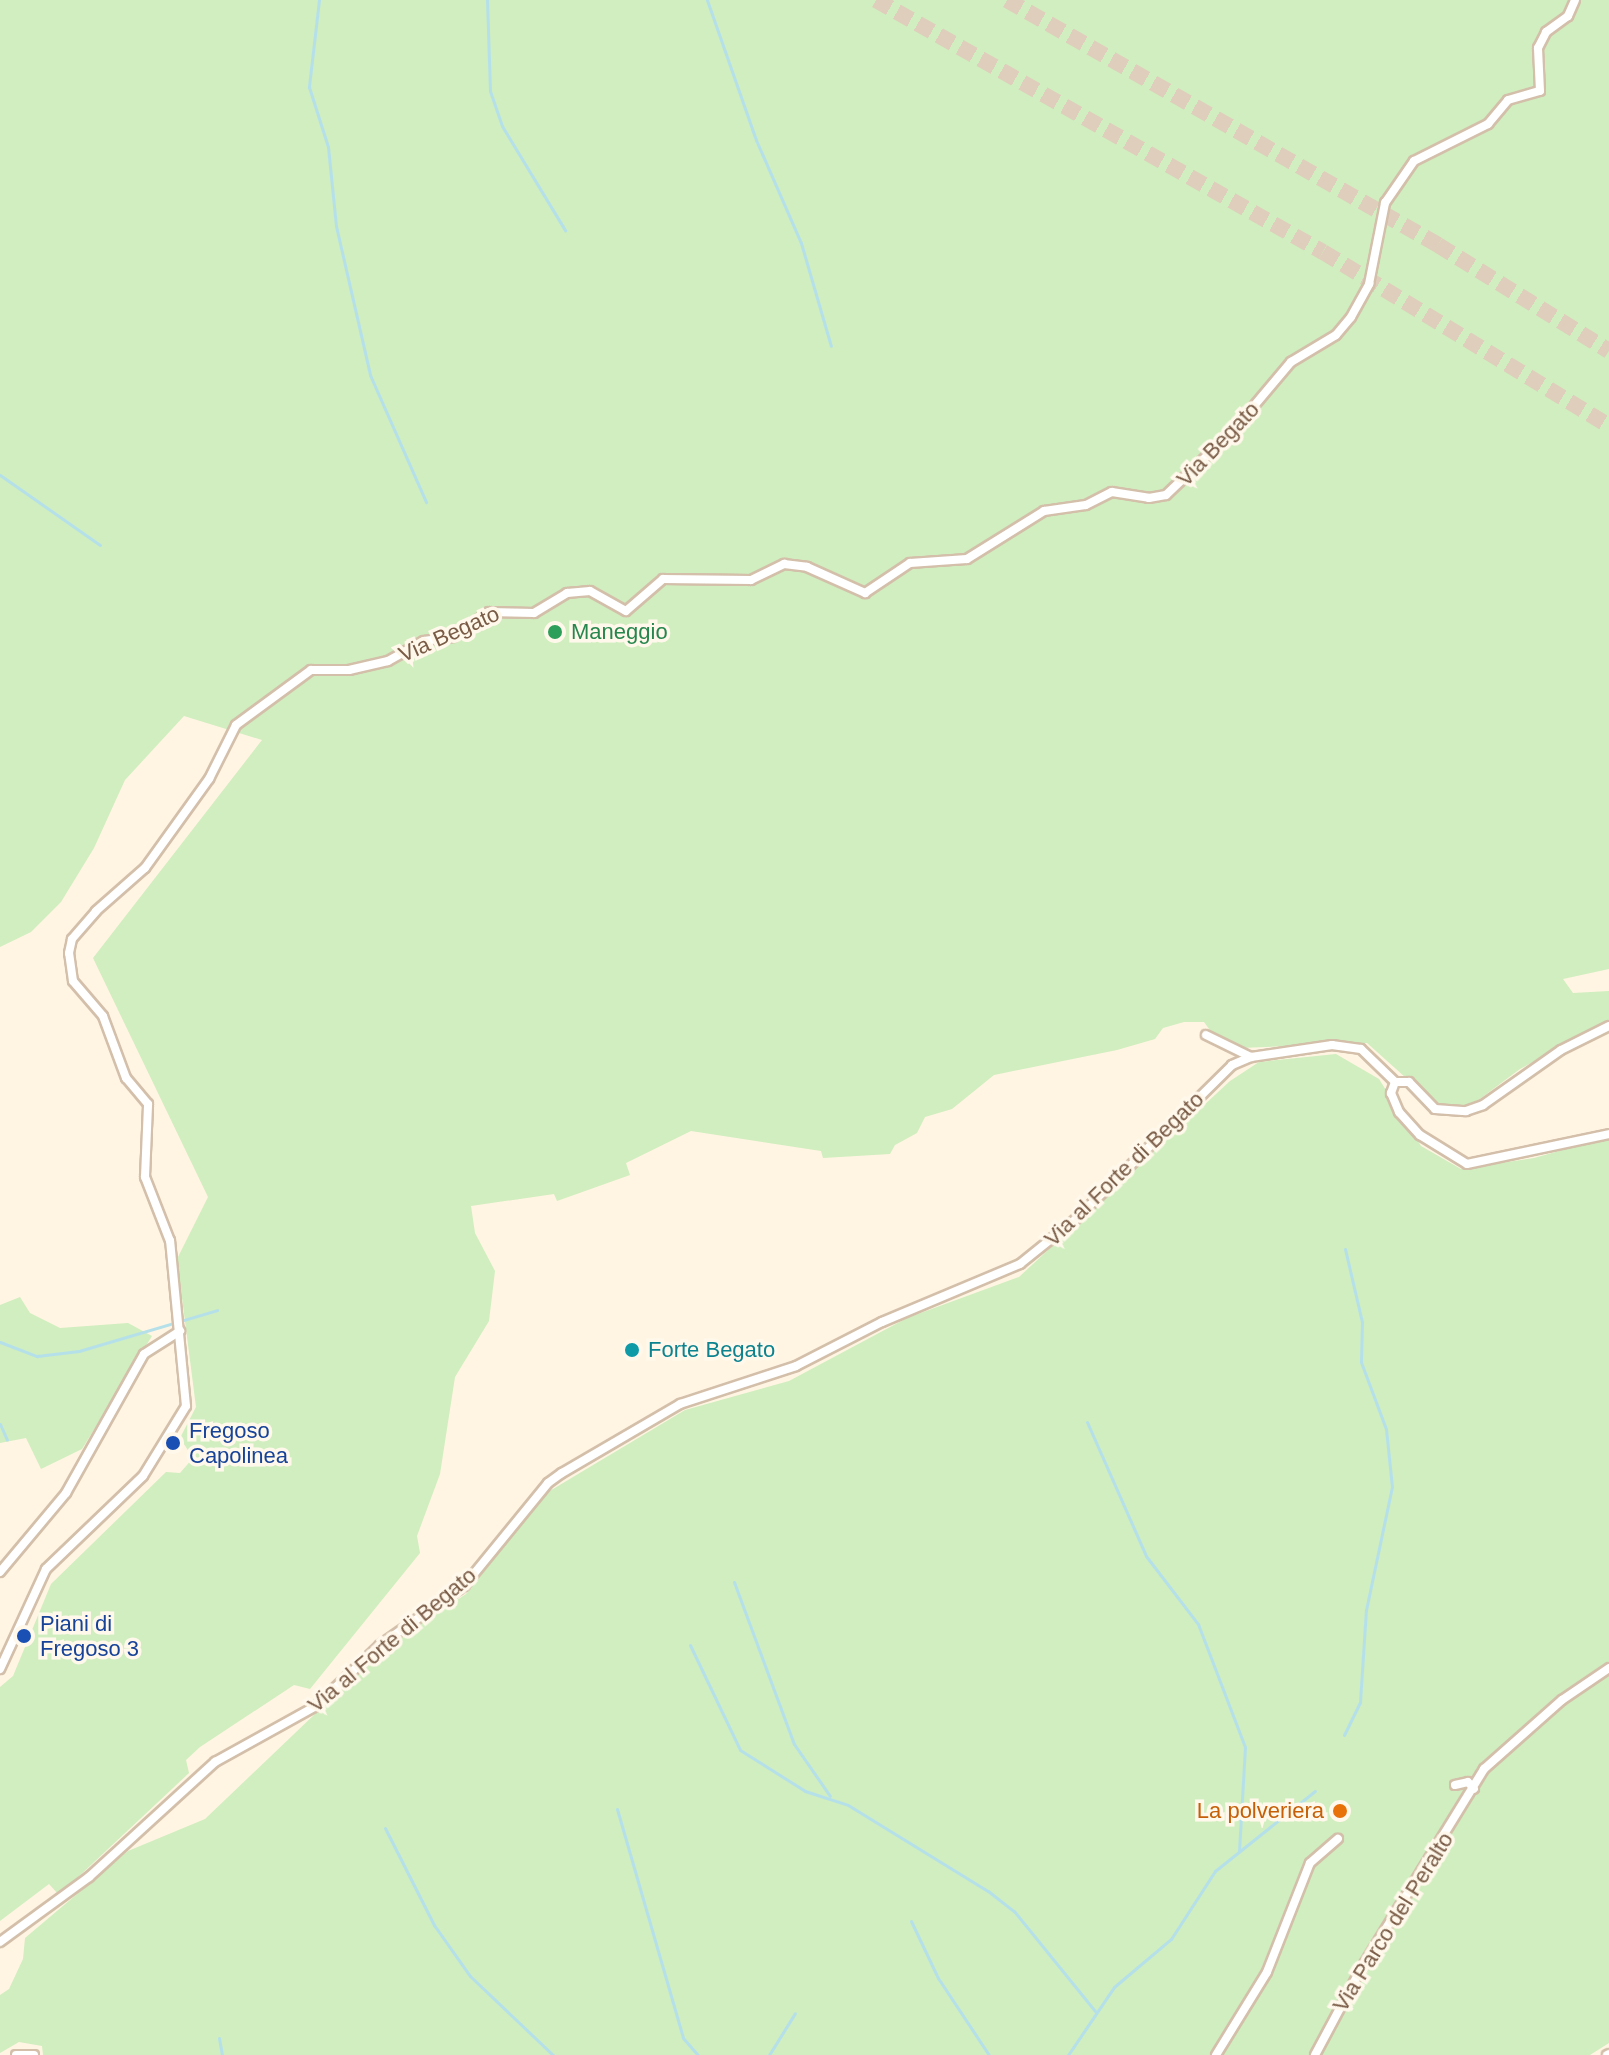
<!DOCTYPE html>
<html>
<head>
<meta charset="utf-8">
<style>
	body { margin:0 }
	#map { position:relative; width:1609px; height:2055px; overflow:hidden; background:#fff5e2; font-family:Helvetica,sans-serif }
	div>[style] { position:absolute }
	.green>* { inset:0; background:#d0eebf }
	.stream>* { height:3px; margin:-1.5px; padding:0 1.5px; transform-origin:1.5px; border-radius:1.5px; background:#b5e0ea }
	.highway-tunnel>* { height:16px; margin-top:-8px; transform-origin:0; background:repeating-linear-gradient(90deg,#decebb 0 16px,transparent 0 24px) }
	.roads { filter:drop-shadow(2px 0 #d3bfaa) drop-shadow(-2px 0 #d3bfaa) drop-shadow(0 2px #d3bfaa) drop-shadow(0 -2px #d3bfaa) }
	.street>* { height:8px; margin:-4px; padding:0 4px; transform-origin:4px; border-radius:4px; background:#fff }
	.dots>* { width:22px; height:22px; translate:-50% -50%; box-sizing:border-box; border:4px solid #fff8eb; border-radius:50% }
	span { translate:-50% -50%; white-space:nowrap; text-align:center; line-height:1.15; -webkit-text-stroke:7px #fff8eb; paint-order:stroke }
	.street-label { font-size:22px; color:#795b46 }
	.leisure-label { font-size:22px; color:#27864d }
	.left { translate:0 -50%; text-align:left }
	.culture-label { font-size:22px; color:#0d838f }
	.transit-label { font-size:22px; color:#164399 }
	.food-label { font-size:22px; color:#c56008 }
	.right { translate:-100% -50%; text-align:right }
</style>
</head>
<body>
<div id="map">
	<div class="green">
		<i style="clip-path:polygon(0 0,1609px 0,1609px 969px,1563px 979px,1573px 993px,1609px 991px,1609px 1021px,1520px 1069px,1469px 1107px,1434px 1103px,1367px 1043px,1240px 1048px,1212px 1033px,1204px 1022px,1184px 1022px,1163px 1028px,1155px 1039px,1117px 1050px,994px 1075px,952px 1109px,925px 1117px,917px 1133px,895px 1145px,890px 1154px,823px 1158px,821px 1151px,691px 1131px,626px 1163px,630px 1175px,557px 1201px,554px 1194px,471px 1206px,475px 1233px,495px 1271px,489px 1321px,455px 1377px,440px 1474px,417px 1536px,420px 1553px,310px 1689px,294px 1685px,200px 1747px,186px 1760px,189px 1773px,59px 1895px,49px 1884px,0 1921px,0 1687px,13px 1676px,51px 1584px,166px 1472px,180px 1473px,193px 1458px,180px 1438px,196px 1407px,177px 1259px,208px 1197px,93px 958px,262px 740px,184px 716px,125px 780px,94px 848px,61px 902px,31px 932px,0 947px)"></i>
		<i style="clip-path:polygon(1336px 1054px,1379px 1079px,1421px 1146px,1461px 1169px,1534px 1158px,1609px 1137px,1609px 2043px,1590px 2055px,43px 2055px,42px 2046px,19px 2042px,0 2053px,0 1995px,9px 1989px,23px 1959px,25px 1938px,128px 1851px,205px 1819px,382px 1650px,466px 1594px,548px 1492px,685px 1410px,789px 1381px,907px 1318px,1019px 1277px,1230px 1081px,1259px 1062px)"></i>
		<i style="clip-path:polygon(20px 1297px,30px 1313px,60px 1328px,128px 1323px,152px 1336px,82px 1449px,41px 1469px,26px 1438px,0 1443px,0 1305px)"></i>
	</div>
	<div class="stream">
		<i style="left:319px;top:0;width:88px;rotate:96.6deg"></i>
		<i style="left:309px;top:87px;width:63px;rotate:72.4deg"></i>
		<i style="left:328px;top:147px;width:79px;rotate:84.2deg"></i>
		<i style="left:336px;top:226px;width:153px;rotate:77.1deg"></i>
		<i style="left:370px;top:375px;width:139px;rotate:66.2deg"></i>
		<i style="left:487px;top:0;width:91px;rotate:88.1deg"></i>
		<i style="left:490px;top:91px;width:37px;rotate:71deg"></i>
		<i style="left:502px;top:126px;width:122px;rotate:58.8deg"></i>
		<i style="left:707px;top:0;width:148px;rotate:70.7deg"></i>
		<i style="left:756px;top:140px;width:112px;rotate:66.4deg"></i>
		<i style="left:801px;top:243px;width:107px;rotate:73.8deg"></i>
		<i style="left:0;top:475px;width:122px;rotate:35deg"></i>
		<i style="left:0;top:1342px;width:40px;rotate:21deg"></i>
		<i style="left:37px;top:1356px;width:42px;rotate:-6.8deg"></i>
		<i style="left:79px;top:1351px;width:144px;rotate:-16.5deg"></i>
		<i style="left:1087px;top:1422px;width:146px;rotate:66.2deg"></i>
		<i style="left:1146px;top:1556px;width:86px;rotate:52.6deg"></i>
		<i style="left:1198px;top:1624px;width:132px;rotate:69.1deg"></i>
		<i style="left:1245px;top:1747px;width:104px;rotate:93.3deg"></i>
		<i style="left:0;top:1424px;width:17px;rotate:66deg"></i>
		<i style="left:734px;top:1582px;width:173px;rotate:69.7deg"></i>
		<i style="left:794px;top:1744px;width:63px;rotate:55.3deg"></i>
		<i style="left:690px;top:1645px;width:116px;rotate:64.5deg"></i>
		<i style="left:740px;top:1750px;width:77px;rotate:32.2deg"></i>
		<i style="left:805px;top:1791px;width:45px;rotate:18deg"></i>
		<i style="left:848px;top:1805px;width:164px;rotate:31.6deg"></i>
		<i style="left:988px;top:1891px;width:33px;rotate:38deg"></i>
		<i style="left:1014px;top:1911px;width:129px;rotate:51deg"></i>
		<i style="left:1344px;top:1735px;width:37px;rotate:-64deg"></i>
		<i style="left:1360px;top:1702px;width:92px;rotate:-86.3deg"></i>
		<i style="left:1366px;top:1610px;width:126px;rotate:-78.1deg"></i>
		<i style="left:1392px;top:1487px;width:58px;rotate:-95.9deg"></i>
		<i style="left:1386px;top:1429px;width:72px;rotate:-110.5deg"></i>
		<i style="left:1361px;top:1362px;width:40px;rotate:-88.6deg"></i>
		<i style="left:1362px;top:1322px;width:75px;rotate:-103.1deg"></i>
		<i style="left:617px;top:1809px;width:238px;rotate:73.9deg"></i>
		<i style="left:683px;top:2038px;width:23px;rotate:49deg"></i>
		<i style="left:385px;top:1828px;width:109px;rotate:63.2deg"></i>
		<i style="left:434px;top:1925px;width:62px;rotate:54.8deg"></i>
		<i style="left:470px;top:1976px;width:115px;rotate:43.6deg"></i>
		<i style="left:911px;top:1921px;width:63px;rotate:64.7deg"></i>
		<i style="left:938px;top:1978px;width:92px;rotate:56.5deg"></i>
		<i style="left:219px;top:2038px;width:17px;rotate:80deg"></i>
		<i style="left:769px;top:2055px;width:49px;rotate:-58.2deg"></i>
		<i style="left:1068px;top:2055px;width:82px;rotate:-55.9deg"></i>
		<i style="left:1114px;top:1987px;width:75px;rotate:-40.1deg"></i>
		<i style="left:1171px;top:1939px;width:81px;rotate:-57.1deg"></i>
		<i style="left:1215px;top:1871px;width:128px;rotate:-38.7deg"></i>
	</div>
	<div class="highway-tunnel">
		<i style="left:876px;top:0;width:513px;rotate:29.41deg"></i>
		<i style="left:1323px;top:252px;width:335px;rotate:31.3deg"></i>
		<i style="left:1007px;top:0;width:496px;rotate:29.6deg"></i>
		<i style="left:1438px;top:245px;width:201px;rotate:31.8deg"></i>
	</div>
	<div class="roads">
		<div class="street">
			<i style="left:1206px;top:1035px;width:50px;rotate:26.1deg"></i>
			<i style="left:1395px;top:1082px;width:12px;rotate:110deg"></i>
			<i style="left:1391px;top:1093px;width:21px;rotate:67deg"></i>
			<i style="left:1399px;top:1112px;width:31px;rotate:48deg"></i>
			<i style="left:1420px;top:1135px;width:55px;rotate:31.7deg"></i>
			<i style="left:1467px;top:1164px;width:145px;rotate:-11.9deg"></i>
			<i style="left:1395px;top:1082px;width:14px"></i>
			<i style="left:1409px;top:1082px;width:37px;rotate:46deg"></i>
			<i style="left:1435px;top:1109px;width:31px;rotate:4deg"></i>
			<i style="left:1466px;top:1111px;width:18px;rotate:-19deg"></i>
			<i style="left:1483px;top:1105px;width:95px;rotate:-35.2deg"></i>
			<i style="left:1561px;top:1050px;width:54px;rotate:-26.6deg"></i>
			<i style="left:0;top:1572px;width:103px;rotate:-50.1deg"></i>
			<i style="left:66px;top:1493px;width:159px;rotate:-60.7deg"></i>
			<i style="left:144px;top:1354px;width:43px;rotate:-32.6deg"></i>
			<i style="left:0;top:1669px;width:110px;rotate:-65.3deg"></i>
			<i style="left:46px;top:1569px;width:134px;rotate:-43.8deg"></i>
			<i style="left:143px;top:1476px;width:82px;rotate:-58.4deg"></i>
			<i style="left:186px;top:1406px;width:166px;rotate:-95.5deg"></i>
			<i style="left:170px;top:1241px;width:69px;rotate:-111.3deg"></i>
			<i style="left:145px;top:1177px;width:73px;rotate:-87.6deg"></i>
			<i style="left:148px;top:1104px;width:34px;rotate:-130deg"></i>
			<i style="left:126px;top:1078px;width:66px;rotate:-110.4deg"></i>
			<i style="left:103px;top:1016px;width:46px;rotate:-130.6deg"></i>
			<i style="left:73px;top:981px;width:28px;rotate:-98deg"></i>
			<i style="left:69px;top:953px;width:14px;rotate:-78deg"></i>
			<i style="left:72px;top:939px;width:37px;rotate:-49deg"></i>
			<i style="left:96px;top:911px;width:65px;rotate:-41.3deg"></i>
			<i style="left:145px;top:868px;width:110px;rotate:-54.3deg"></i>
			<i style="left:209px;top:779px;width:60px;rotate:-63.4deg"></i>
			<i style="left:236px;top:725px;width:93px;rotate:-36.3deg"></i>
			<i style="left:311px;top:670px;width:38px"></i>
			<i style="left:349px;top:670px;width:40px;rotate:-13deg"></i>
			<i style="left:388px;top:661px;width:41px;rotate:-29.1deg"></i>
			<i style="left:424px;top:641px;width:29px;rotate:-8deg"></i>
			<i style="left:453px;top:637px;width:44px;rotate:-34.8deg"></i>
			<i style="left:489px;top:612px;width:45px;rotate:1.3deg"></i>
			<i style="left:534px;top:613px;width:39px;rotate:-31deg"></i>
			<i style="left:567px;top:593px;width:23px;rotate:-5deg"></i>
			<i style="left:590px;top:591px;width:41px;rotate:29.1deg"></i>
			<i style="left:626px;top:611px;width:49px;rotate:-40.9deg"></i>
			<i style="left:663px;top:579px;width:88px;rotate:0.7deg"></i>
			<i style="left:751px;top:580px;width:37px;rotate:-26deg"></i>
			<i style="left:784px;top:564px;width:23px;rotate:7deg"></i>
			<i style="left:807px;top:567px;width:64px;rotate:24.1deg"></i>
			<i style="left:865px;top:593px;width:54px;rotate:-33.7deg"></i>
			<i style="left:910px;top:563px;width:57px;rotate:-4deg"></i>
			<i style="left:967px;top:559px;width:91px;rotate:-31.9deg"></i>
			<i style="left:1044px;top:511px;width:42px;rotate:-8.1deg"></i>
			<i style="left:1086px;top:505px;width:29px;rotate:-27deg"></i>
			<i style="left:1112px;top:492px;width:37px;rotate:9deg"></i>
			<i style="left:1149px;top:498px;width:17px;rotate:-10deg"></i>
			<i style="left:1166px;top:495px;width:91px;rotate:-43.7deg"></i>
			<i style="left:1232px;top:432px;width:92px;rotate:-49.9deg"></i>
			<i style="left:1291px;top:362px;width:52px;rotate:-31deg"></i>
			<i style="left:1336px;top:335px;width:23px;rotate:-50deg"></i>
			<i style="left:1351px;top:317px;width:38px;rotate:-61deg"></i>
			<i style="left:1369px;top:284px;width:83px;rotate:-78.8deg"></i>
			<i style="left:1385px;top:203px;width:51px;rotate:-55.4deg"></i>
			<i style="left:1414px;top:161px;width:83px;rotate:-26.6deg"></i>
			<i style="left:1488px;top:124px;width:31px;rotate:-50deg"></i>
			<i style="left:1508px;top:100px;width:33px;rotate:-16deg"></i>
			<i style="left:1540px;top:91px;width:43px;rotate:-92.7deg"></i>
			<i style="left:1538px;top:48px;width:18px;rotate:-63deg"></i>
			<i style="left:1546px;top:32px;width:27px;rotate:-36deg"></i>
			<i style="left:1568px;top:16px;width:17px;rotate:-66deg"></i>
			<i style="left:1455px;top:1785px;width:13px;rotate:-13deg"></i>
			<i style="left:1468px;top:1782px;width:9px;rotate:49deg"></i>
			<i style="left:0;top:1942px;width:110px;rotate:-36.1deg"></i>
			<i style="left:89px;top:1877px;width:171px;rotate:-42.4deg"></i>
			<i style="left:215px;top:1762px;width:115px;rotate:-29deg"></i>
			<i style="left:316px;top:1706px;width:88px;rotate:-43.6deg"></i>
			<i style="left:380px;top:1645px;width:103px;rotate:-35.1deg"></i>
			<i style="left:464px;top:1586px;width:133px;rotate:-50.8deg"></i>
			<i style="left:548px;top:1483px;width:17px;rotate:-36deg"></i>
			<i style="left:562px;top:1473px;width:137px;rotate:-30.3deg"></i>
			<i style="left:680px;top:1404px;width:122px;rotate:-18.1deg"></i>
			<i style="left:796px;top:1366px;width:97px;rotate:-27.1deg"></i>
			<i style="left:882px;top:1322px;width:150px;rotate:-22.8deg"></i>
			<i style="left:1020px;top:1264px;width:72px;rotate:-38.8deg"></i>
			<i style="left:1076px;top:1219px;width:219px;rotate:-44.6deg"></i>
			<i style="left:1232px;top:1065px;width:21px;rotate:-23deg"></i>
			<i style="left:1251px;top:1057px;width:82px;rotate:-8.4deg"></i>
			<i style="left:1332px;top:1045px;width:29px;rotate:8deg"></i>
			<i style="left:1361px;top:1049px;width:47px;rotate:44.1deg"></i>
			<i style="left:16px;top:2055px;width:18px"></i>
			<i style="left:1216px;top:2055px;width:97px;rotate:-58.4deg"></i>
			<i style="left:1267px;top:1972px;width:117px;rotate:-68.5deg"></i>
			<i style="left:1310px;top:1863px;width:37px;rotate:-41deg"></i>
			<i style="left:1315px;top:2055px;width:98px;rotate:-61.9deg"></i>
			<i style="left:1361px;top:1969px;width:235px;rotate:-58.4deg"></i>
			<i style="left:1484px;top:1769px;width:104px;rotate:-41.5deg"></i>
			<i style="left:1562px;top:1700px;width:57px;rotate:-34.2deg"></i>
			<i style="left:1607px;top:2055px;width:2px;rotate:-27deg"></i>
		</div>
	</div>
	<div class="dots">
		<i style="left:555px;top:632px;background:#2e9e5b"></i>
		<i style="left:632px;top:1350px;background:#0f9aa8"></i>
		<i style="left:173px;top:1443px;background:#1a4fb4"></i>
		<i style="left:24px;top:1636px;background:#1a4fb4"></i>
		<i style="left:1340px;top:1811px;background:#e8710a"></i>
	</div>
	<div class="street-label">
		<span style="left:1218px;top:444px;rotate:-46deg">Via Begato</span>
		<span style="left:449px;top:634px;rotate:-24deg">Via Begato</span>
		<span style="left:1124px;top:1169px;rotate:-44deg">Via al Forte di Begato</span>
		<span style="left:392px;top:1640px;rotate:-40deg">Via al Forte di Begato</span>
		<span style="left:1393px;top:1922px;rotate:-58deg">Via Parco del Peralto</span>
	</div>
	<div class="leisure-label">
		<span class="left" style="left:571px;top:632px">Maneggio</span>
	</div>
	<div class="culture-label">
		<span class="left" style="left:648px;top:1350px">Forte Begato</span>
	</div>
	<div class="transit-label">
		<span class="left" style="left:189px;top:1443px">Fregoso<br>Capolinea</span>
		<span class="left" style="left:40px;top:1636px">Piani di<br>Fregoso 3</span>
	</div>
	<div class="food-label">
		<span class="right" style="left:1324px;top:1811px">La polveriera</span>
	</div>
</div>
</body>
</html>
